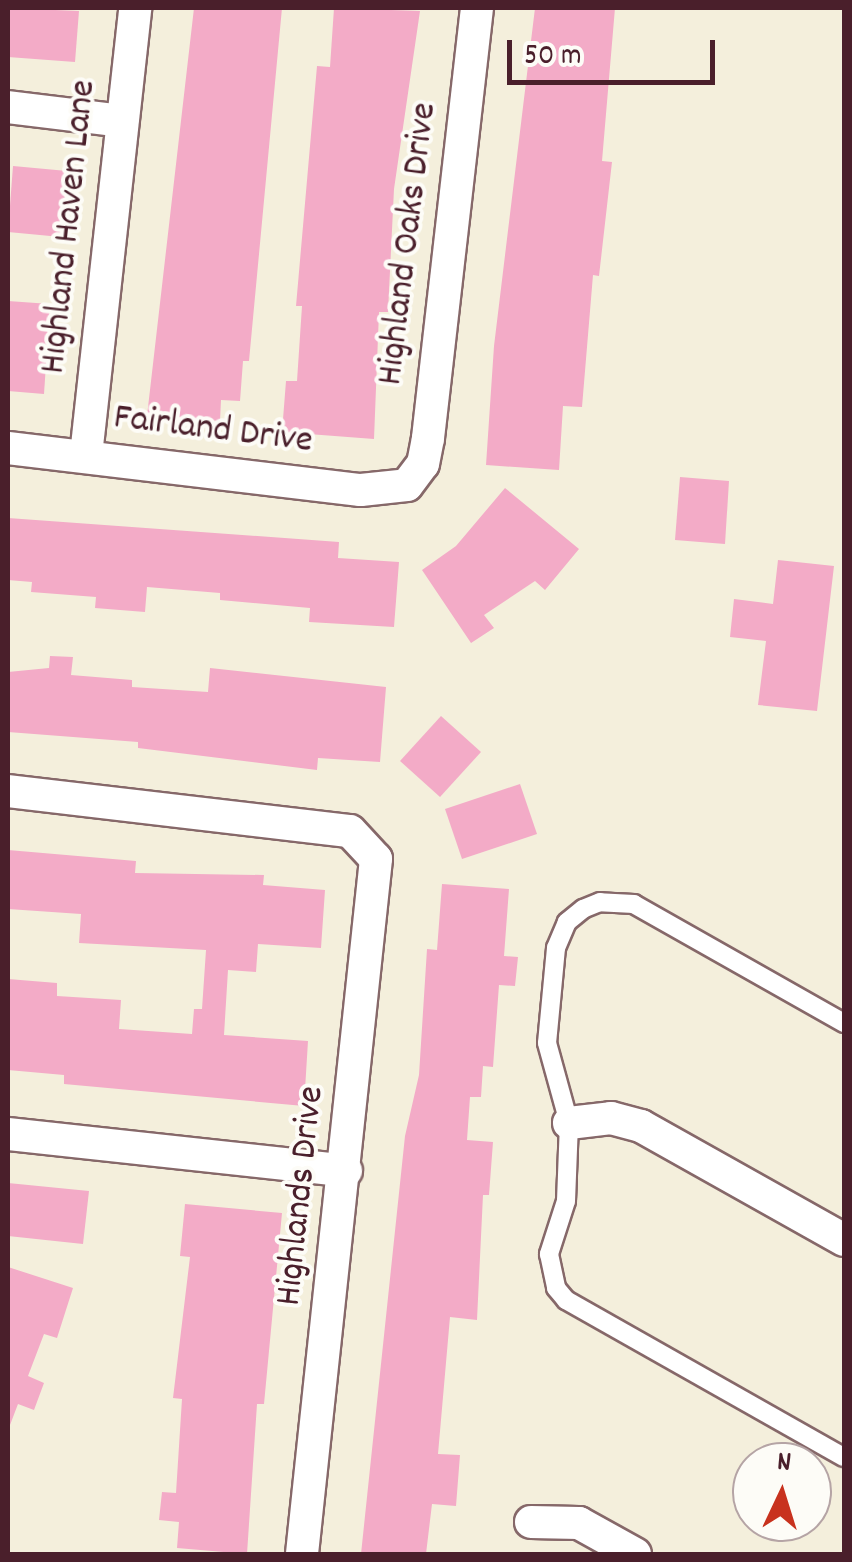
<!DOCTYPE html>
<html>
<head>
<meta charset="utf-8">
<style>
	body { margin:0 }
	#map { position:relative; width:852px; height:1562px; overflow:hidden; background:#f4efdc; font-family:Dekko,sans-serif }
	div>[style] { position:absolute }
	.building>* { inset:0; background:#f3abc7 }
	.roads { filter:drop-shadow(2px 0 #866869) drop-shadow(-2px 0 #866869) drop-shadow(0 2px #866869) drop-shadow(0 -2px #866869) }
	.service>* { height:18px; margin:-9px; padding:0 9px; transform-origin:9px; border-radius:9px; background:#fff }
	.minor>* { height:32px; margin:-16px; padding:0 16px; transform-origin:16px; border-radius:16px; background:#fff }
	span { translate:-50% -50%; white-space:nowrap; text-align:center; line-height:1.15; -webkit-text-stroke:8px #fdfcf7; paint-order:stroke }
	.street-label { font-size:38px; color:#4a1f2b }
	.frame { position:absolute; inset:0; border:10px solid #4a1f2b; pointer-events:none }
	.north { position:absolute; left:732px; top:1442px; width:100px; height:100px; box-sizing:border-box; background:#fdfcf7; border:2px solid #b5a4a5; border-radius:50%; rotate:4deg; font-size:28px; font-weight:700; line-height:40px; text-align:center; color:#4a1f2b }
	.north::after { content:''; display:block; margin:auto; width:35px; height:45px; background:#c8321e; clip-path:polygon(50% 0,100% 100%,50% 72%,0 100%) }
	.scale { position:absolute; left:507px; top:40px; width:208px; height:45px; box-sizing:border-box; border:5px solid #4a1f2b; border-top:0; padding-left:12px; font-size:30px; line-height:35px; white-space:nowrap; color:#4a1f2b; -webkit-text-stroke:8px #fdfcf7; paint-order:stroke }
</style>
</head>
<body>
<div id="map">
	<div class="building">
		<i style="clip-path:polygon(8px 8px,79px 11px,75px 62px,8px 57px)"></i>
		<i style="clip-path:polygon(194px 8px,282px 8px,249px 361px,243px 361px,240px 401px,221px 400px,220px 421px,147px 416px)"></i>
		<i style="clip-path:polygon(334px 8px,420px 11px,394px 189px,388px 312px,379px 312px,374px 439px,282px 432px,286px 381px,297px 381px,302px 306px,296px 306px,317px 66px,330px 67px)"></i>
		<i style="clip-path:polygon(535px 8px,615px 8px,602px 161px,612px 162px,599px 276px,593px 275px,582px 407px,563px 406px,559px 470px,486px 465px,494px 346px)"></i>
		<i style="clip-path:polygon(13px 166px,67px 171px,61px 237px,8px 232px)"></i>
		<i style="clip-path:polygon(8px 301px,50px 304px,44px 394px,8px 391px)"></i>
		<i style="clip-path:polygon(680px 477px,729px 481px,725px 544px,675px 540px)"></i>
		<i style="clip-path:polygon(505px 488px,579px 549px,545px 590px,535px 581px,484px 615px,494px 628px,471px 643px,422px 570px,456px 546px)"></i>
		<i style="clip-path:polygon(8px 518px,339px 542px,338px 558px,399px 562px,394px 627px,309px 622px,310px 608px,220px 600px,220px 593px,147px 587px,145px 612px,95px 608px,96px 597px,31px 592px,32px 582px,8px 580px)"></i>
		<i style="clip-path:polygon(778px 560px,834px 566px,817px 711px,758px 705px,766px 641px,730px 637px,734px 599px,773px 604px)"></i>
		<i style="clip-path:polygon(50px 656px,73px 657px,71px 675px,132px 680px,132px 687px,208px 692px,210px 668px,386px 687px,380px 762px,318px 758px,317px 770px,138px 748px,138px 742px,8px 732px,8px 672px,49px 668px)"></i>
		<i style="clip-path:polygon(441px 716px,481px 752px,440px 797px,400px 761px)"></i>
		<i style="clip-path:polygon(520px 784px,537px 834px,462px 859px,445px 809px)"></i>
		<i style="clip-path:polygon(8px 850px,136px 861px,135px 873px,264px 875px,263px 885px,325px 890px,321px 948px,258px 944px,256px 972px,228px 970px,224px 1035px,308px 1041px,304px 1106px,64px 1084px,64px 1075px,8px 1070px,8px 979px,57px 983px,57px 996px,121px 1000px,119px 1029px,192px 1034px,194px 1009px,202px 1009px,206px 950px,79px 943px,81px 914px,8px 909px)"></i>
		<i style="clip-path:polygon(442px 884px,509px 889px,504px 956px,518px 957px,515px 986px,499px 985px,493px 1067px,483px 1066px,481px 1097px,470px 1097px,467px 1140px,493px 1142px,489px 1195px,483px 1195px,477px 1320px,450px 1317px,438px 1454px,460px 1455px,456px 1506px,432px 1504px,426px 1554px,361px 1554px,405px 1136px,419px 1075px,427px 949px,437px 950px)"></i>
		<i style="clip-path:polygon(8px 1183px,89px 1191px,83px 1244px,8px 1236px)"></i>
		<i style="clip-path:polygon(185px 1204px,282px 1213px,264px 1404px,257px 1404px,247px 1554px,177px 1548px,179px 1522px,159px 1520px,162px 1492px,176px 1493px,182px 1399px,173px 1398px,190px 1257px,180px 1256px)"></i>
		<i style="clip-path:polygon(8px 1267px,73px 1288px,57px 1338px,44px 1334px,28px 1376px,44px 1383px,34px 1410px,18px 1404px,10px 1425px)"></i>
	</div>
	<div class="roads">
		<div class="service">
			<i style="left:844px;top:1023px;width:241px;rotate:-150.5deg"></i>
			<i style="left:634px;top:904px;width:34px;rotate:-177deg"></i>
			<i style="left:600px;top:902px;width:18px;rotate:158deg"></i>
			<i style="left:583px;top:909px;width:21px;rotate:141deg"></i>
			<i style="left:567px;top:922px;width:28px;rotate:113deg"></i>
			<i style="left:556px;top:948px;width:95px;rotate:95.4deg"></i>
			<i style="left:547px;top:1043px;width:83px;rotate:74.6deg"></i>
			<i style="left:569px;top:1123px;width:78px;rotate:92.2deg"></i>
			<i style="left:566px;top:1201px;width:56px;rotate:107.8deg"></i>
			<i style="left:549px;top:1254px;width:35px;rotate:78deg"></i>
			<i style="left:556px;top:1288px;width:16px;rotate:50deg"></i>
			<i style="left:566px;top:1300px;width:319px;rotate:29.5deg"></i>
		</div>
		<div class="minor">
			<i style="left:8px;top:107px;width:115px;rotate:7deg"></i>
			<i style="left:8px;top:448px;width:355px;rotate:6.8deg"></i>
			<i style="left:361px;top:490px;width:46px;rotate:-6.2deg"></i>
			<i style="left:407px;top:485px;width:26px;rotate:-53deg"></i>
			<i style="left:423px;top:464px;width:26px;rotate:-79deg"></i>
			<i style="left:428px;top:438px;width:433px;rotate:-83.5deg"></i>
			<i style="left:86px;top:455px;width:450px;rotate:-83.7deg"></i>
			<i style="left:8px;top:791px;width:344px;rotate:6.7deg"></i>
			<i style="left:350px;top:831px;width:38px;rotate:47deg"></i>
			<i style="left:376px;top:859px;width:699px;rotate:96.08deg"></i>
			<i style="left:569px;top:1123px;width:42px;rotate:-6.8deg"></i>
			<i style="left:611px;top:1118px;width:31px;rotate:15deg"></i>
			<i style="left:641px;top:1126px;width:233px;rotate:29.3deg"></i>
			<i style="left:8px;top:1134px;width:340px;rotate:6.2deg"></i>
			<i style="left:531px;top:1522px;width:48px;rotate:1.2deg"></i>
			<i style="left:579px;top:1523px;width:64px;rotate:29deg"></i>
		</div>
	</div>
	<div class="street-label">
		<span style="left:70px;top:227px;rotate:-84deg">Highland Haven Lane</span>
		<span style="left:409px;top:244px;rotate:-83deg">Highland Oaks Drive</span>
		<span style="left:213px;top:431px;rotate:7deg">Fairland Drive</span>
		<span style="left:302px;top:1196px;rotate:-84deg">Highlands Drive</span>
	</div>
	<div class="frame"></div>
	<div class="north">N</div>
	<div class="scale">50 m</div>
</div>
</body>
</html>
